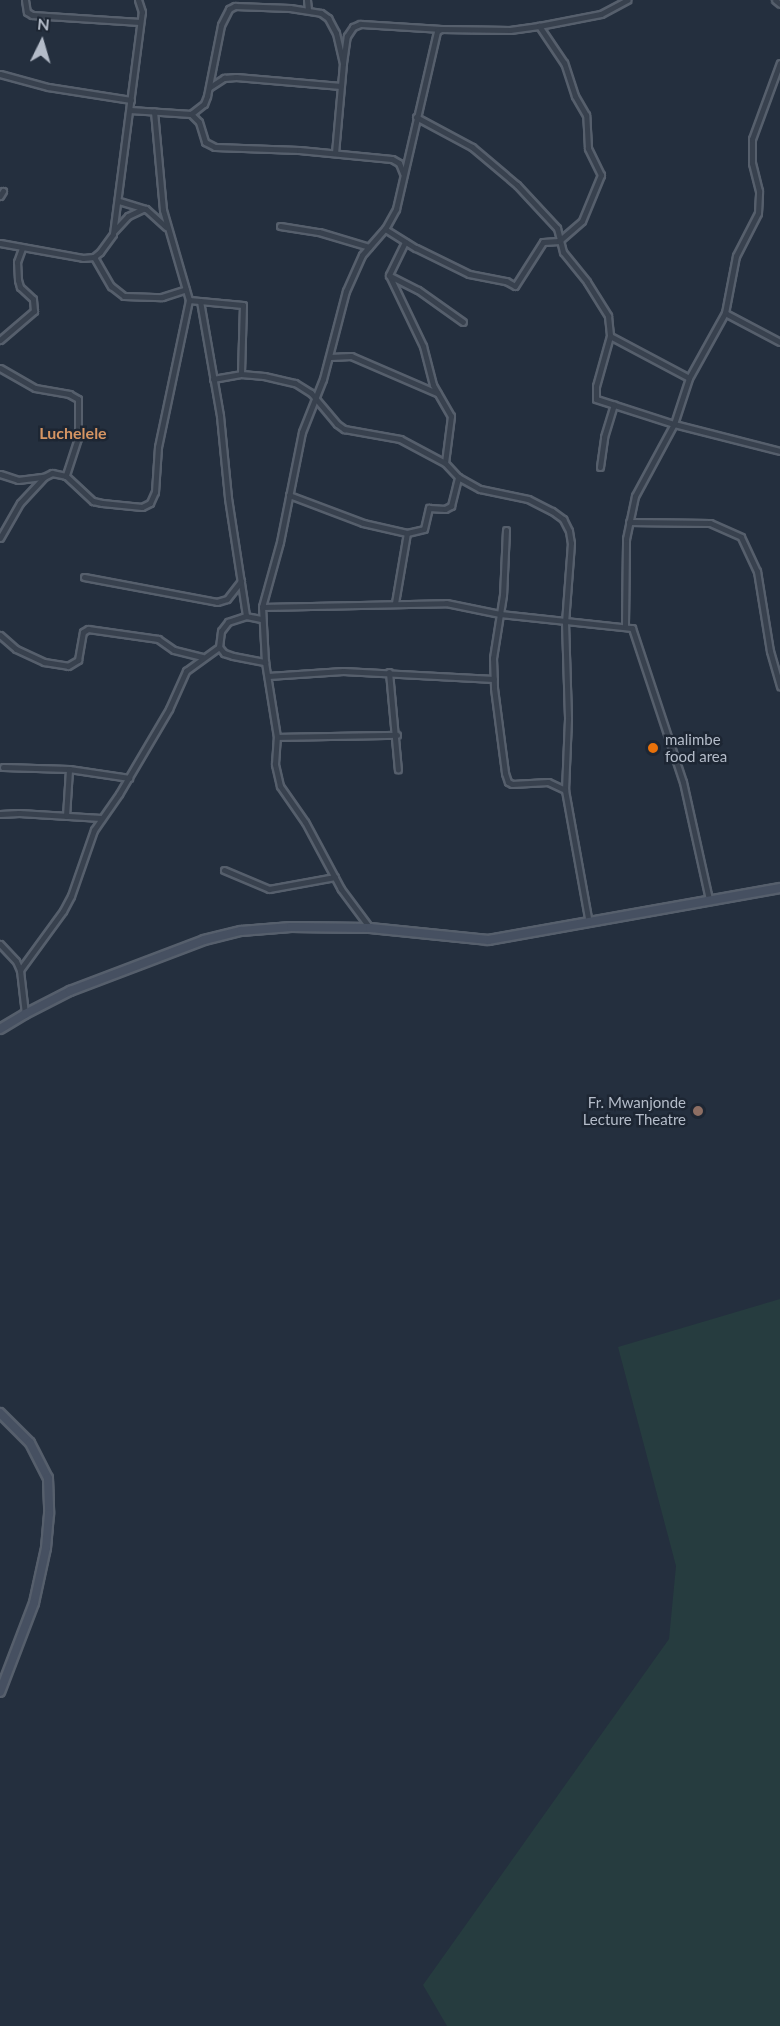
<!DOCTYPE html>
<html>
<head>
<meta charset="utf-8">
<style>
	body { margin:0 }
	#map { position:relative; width:780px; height:2026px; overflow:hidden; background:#242f3e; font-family:Lato,sans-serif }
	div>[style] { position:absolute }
	.green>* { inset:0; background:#263c3f }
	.roads { filter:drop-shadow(2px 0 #565f6c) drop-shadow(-2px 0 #565f6c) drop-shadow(0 2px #565f6c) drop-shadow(0 -2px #565f6c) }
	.street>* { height:5px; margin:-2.5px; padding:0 2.5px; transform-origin:2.5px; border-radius:2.5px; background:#38414e }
	.secondary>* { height:8px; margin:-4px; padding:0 4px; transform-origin:4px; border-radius:4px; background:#465061 }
	.dots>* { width:16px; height:16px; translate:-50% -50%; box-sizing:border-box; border:3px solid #1d2633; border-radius:50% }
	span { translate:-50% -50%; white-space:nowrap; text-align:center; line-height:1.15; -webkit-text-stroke:5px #1d2633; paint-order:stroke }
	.poi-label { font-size:15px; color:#b4bcc9 }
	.left { translate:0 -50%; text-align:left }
	.right { translate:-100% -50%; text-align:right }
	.neighbourhood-label { font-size:16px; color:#d59563; font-weight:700 }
	.north { position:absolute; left:12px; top:12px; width:60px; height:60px; -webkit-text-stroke:4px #1d2633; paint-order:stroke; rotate:5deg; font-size:16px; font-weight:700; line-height:24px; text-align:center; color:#b4bcc9 }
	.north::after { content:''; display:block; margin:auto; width:21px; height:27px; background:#b4bcc9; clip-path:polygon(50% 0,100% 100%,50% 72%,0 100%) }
</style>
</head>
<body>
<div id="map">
	<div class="green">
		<i style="clip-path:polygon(780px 1299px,780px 2026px,447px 2026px,423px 1985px,669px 1639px,676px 1566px,618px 1347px)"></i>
	</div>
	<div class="roads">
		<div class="street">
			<i style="left:25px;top:0;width:12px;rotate:81deg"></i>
			<i style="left:27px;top:12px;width:6px;rotate:31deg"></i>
			<i style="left:32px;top:15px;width:108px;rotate:3.7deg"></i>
			<i style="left:307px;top:0;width:9px;rotate:84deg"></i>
			<i style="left:775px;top:0;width:6px;rotate:39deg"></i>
			<i style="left:0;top:74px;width:50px;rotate:15.2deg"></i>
			<i style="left:48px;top:87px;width:84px;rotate:8.9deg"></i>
			<i style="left:210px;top:87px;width:17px;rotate:-33deg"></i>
			<i style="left:224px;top:78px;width:12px;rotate:-5deg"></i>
			<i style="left:236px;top:77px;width:105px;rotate:4.9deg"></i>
			<i style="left:130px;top:110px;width:61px;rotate:3.8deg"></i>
			<i style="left:191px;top:114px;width:11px;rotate:45deg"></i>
			<i style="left:199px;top:122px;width:21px;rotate:73deg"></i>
			<i style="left:205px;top:142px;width:11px;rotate:27deg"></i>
			<i style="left:215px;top:147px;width:84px;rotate:2deg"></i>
			<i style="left:299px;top:150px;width:93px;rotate:5.5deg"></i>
			<i style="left:392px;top:159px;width:8px;rotate:30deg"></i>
			<i style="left:399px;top:163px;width:11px;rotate:68deg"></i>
			<i style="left:191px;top:114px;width:16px;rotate:-38deg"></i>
			<i style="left:204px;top:104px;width:9px;rotate:-69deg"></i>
			<i style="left:207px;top:96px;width:72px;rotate:-78.8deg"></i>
			<i style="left:221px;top:25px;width:18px;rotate:-63deg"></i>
			<i style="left:229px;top:9px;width:7px;rotate:-27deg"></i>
			<i style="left:235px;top:6px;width:55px;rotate:2.1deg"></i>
			<i style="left:290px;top:8px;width:31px;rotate:9deg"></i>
			<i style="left:321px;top:13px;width:9px;rotate:36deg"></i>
			<i style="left:328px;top:18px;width:17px;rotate:62deg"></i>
			<i style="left:336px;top:33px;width:31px;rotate:77deg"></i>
			<i style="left:416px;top:117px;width:64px;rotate:28.2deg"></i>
			<i style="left:472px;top:147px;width:59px;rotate:40.2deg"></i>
			<i style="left:517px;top:185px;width:59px;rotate:47.1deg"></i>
			<i style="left:557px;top:228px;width:25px;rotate:76deg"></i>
			<i style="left:563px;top:252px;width:38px;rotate:51deg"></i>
			<i style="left:587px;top:282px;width:40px;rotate:58deg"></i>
			<i style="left:608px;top:316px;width:20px;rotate:84deg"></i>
			<i style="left:610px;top:336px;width:52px;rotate:105.6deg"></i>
			<i style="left:596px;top:386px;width:13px;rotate:90deg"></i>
			<i style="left:596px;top:399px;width:82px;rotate:17.8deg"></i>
			<i style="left:674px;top:424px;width:109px;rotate:14.3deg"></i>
			<i style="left:335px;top:153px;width:90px;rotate:-84.9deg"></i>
			<i style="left:343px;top:63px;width:27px;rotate:-82deg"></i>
			<i style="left:347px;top:36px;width:11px;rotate:-56deg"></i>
			<i style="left:353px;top:27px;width:8px;rotate:-23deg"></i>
			<i style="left:360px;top:24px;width:79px;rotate:3.6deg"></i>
			<i style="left:0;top:196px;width:6px;rotate:-59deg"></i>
			<i style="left:119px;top:201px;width:28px;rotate:17deg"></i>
			<i style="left:146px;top:209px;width:27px;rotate:42deg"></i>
			<i style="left:280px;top:226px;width:39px;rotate:9deg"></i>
			<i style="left:319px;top:232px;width:52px;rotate:16.7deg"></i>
			<i style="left:385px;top:229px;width:36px;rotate:32deg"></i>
			<i style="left:416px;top:248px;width:59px;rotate:26.1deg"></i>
			<i style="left:469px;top:274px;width:38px;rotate:11deg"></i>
			<i style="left:506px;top:281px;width:10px;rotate:29deg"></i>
			<i style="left:515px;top:286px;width:52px;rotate:-57.5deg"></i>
			<i style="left:543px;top:242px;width:16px;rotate:-4deg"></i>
			<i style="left:559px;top:241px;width:30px;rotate:-41deg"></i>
			<i style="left:582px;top:221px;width:50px;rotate:-67.6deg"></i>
			<i style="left:601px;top:175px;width:30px;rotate:-116deg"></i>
			<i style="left:588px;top:148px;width:33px;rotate:-93deg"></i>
			<i style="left:586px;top:115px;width:22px;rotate:-120deg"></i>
			<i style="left:575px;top:96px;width:35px;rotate:-108deg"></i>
			<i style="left:564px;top:63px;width:45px;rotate:-124deg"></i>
			<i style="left:115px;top:230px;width:19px;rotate:-47deg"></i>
			<i style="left:128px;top:216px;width:17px;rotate:-25deg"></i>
			<i style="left:405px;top:242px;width:37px;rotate:116deg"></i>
			<i style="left:389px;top:275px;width:79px;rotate:64.4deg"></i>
			<i style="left:423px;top:346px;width:40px;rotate:75.6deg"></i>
			<i style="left:433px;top:385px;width:36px;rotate:60deg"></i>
			<i style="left:451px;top:416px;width:47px;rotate:97.3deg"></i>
			<i style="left:445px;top:463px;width:19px;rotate:47deg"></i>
			<i style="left:458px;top:477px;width:25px;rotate:29deg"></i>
			<i style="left:480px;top:489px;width:49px;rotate:11.8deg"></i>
			<i style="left:528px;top:499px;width:27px;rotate:27deg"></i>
			<i style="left:552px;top:511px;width:14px;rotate:36deg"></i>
			<i style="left:563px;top:519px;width:13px;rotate:63deg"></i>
			<i style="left:569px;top:531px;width:12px;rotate:81deg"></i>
			<i style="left:571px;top:543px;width:79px;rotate:94.3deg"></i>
			<i style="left:565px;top:622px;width:97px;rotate:88.2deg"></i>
			<i style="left:568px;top:719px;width:71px;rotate:92.4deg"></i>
			<i style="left:565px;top:790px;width:135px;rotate:79.8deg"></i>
			<i style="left:0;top:243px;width:84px;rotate:10.2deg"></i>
			<i style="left:83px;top:258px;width:11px;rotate:-5deg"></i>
			<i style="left:94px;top:257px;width:8px;rotate:-40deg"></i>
			<i style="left:100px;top:252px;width:22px;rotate:-54deg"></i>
			<i style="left:113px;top:234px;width:224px;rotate:-82.6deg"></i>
			<i style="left:142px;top:12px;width:13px;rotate:-108deg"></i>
			<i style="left:94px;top:257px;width:34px;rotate:60deg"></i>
			<i style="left:111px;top:286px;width:16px;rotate:38deg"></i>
			<i style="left:124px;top:296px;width:38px;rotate:2deg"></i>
			<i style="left:162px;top:297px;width:25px;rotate:-18deg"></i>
			<i style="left:390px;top:276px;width:31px;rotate:27deg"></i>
			<i style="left:418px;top:290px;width:55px;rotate:35.4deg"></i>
			<i style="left:189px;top:300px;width:54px;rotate:5.3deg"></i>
			<i style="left:243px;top:305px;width:69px;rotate:91.7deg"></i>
			<i style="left:200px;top:301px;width:117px;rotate:80.1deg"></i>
			<i style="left:220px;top:416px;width:82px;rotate:84.4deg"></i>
			<i style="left:228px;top:498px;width:119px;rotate:81.3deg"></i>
			<i style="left:725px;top:313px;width:62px;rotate:27.8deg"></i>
			<i style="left:610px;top:336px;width:89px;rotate:28deg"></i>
			<i style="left:0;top:340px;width:45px;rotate:-40.5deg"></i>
			<i style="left:34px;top:311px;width:12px;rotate:-95deg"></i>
			<i style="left:33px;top:299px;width:18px;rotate:-137deg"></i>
			<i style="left:20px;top:287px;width:7px;rotate:-106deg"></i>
			<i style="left:18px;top:280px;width:18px;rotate:-93deg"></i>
			<i style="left:17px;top:262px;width:15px;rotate:-70deg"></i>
			<i style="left:330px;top:357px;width:21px;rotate:-3deg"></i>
			<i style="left:351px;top:356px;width:94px;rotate:23.3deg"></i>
			<i style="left:0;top:368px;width:40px;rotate:29.7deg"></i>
			<i style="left:35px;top:388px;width:35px;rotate:10deg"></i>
			<i style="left:69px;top:394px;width:10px;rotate:29deg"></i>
			<i style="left:78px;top:399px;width:39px;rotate:90deg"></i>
			<i style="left:78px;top:438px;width:40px;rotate:108deg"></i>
			<i style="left:213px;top:379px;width:28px;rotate:-10deg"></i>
			<i style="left:241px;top:374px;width:23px;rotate:5deg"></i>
			<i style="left:264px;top:376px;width:32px;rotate:13deg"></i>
			<i style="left:295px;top:383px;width:19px;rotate:32deg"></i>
			<i style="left:311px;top:393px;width:40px;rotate:50deg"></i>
			<i style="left:337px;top:424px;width:9px;rotate:36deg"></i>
			<i style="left:344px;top:429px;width:57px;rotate:10.1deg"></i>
			<i style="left:400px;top:439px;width:51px;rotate:28.1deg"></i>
			<i style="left:600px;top:467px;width:30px;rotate:-82deg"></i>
			<i style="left:604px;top:437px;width:34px;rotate:-73deg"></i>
			<i style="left:0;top:474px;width:19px;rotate:18deg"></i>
			<i style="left:18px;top:480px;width:26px;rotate:-7deg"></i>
			<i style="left:289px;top:495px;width:79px;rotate:20.7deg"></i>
			<i style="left:363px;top:523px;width:45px;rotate:12.8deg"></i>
			<i style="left:407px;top:533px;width:17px;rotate:-13deg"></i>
			<i style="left:424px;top:529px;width:22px;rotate:-77deg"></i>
			<i style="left:429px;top:508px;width:16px;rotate:4deg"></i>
			<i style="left:445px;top:509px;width:7px;rotate:-27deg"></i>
			<i style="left:451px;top:506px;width:30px;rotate:-76deg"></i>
			<i style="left:629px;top:522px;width:81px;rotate:0.7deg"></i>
			<i style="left:710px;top:523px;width:34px;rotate:24deg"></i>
			<i style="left:741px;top:537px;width:38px;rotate:65deg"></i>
			<i style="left:757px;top:571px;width:81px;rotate:80.8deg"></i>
			<i style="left:770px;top:651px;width:37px;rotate:74deg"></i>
			<i style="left:506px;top:530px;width:65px;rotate:92.6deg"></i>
			<i style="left:503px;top:595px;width:64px;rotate:99deg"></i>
			<i style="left:493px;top:658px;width:30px;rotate:88deg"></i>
			<i style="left:494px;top:688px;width:86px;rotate:82.6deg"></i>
			<i style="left:505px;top:773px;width:9px;rotate:72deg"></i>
			<i style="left:508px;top:782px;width:4px;rotate:27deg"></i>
			<i style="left:512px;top:784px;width:36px;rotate:-3deg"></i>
			<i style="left:548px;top:782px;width:19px;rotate:25deg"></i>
			<i style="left:0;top:538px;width:40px;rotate:-60.3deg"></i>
			<i style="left:20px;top:503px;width:35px;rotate:-47deg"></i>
			<i style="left:44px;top:477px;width:9px;rotate:-27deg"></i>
			<i style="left:52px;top:473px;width:14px;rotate:12deg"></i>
			<i style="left:66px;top:476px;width:37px;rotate:43deg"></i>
			<i style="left:93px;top:501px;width:9px;rotate:13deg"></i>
			<i style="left:102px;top:503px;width:40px;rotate:5.7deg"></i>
			<i style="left:142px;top:507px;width:9px;rotate:-27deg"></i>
			<i style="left:150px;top:503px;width:12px;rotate:-66deg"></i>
			<i style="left:155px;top:492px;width:45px;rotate:-86.2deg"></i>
			<i style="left:158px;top:447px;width:150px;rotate:-78.1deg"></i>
			<i style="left:189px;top:300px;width:94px;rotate:-106.1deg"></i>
			<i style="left:163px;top:210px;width:99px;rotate:-95.2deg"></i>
			<i style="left:84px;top:577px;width:135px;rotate:10.6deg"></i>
			<i style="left:217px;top:602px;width:10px;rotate:-17deg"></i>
			<i style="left:227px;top:599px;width:23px;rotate:-52deg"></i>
			<i style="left:395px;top:603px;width:71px;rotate:-80.3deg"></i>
			<i style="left:262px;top:607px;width:184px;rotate:-1.2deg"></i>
			<i style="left:446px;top:603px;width:55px;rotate:11.5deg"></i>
			<i style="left:500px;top:614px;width:133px;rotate:6.1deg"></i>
			<i style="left:632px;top:628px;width:162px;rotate:71.7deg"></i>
			<i style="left:683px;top:782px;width:120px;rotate:77.5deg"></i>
			<i style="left:261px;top:619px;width:15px;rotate:-169deg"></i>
			<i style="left:246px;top:616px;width:19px;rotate:162deg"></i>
			<i style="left:228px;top:622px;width:11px;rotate:128deg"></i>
			<i style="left:221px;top:631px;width:16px;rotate:97deg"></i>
			<i style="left:219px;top:647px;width:8px;rotate:50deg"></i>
			<i style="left:224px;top:653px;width:9px;rotate:18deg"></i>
			<i style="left:233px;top:656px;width:33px;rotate:11deg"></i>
			<i style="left:625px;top:625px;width:86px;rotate:-89.3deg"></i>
			<i style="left:626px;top:539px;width:44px;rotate:-78.2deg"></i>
			<i style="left:635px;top:496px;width:82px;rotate:-61.6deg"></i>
			<i style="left:674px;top:424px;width:48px;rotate:-71.9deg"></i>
			<i style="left:689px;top:378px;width:74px;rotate:-61deg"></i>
			<i style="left:725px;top:313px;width:58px;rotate:-79.1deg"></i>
			<i style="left:736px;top:256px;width:48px;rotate:-62.9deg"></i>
			<i style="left:758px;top:213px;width:22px;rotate:-87deg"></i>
			<i style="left:759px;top:191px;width:29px;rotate:-104deg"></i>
			<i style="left:752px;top:163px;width:24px;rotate:-90deg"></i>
			<i style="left:752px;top:139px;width:81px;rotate:-69.8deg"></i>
			<i style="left:0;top:635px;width:21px;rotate:41deg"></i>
			<i style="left:16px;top:649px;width:31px;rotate:25deg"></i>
			<i style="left:44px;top:662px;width:24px;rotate:9deg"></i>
			<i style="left:68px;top:666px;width:12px;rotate:-31deg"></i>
			<i style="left:78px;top:660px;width:28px;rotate:-80deg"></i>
			<i style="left:83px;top:632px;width:6px;rotate:-31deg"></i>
			<i style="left:88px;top:629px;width:71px;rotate:8.1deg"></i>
			<i style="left:158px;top:639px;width:19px;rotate:35deg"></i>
			<i style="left:174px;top:650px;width:29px;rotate:14deg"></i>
			<i style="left:389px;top:672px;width:98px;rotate:84.8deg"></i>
			<i style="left:268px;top:676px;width:75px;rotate:-3.8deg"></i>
			<i style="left:343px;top:671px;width:151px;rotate:3deg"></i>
			<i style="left:277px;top:737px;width:120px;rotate:-1deg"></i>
			<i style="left:3px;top:767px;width:66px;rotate:1.7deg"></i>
			<i style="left:69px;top:769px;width:61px;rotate:8.5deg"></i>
			<i style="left:0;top:814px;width:19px;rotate:-3deg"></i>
			<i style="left:19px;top:813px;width:82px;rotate:3.5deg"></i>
			<i style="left:66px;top:816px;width:47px;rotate:-86.3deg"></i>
			<i style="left:224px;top:870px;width:49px;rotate:22.9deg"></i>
			<i style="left:269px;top:889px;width:67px;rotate:-10.3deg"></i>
			<i style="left:370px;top:928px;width:49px;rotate:-126.6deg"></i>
			<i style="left:341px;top:889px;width:76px;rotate:-118.2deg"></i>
			<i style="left:305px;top:822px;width:44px;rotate:-124.8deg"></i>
			<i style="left:280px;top:786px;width:23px;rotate:-103deg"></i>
			<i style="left:275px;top:764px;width:27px;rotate:-86deg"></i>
			<i style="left:277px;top:737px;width:76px;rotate:-99.1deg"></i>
			<i style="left:265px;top:662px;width:55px;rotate:-93.1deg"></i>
			<i style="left:262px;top:607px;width:67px;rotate:-74.5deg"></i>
			<i style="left:280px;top:542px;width:112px;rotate:-78.7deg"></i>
			<i style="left:302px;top:432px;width:57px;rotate:-68.4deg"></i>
			<i style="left:323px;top:379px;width:91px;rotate:-75.4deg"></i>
			<i style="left:346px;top:291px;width:39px;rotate:-66deg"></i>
			<i style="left:362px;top:255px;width:35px;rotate:-49deg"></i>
			<i style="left:385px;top:229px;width:23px;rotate:-61deg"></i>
			<i style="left:396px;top:209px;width:183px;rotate:-77deg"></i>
			<i style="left:437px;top:31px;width:4px;rotate:-27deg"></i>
			<i style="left:441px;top:29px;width:69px;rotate:0.8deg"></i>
			<i style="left:510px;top:30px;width:29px;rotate:-8deg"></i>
			<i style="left:539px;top:26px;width:63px;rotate:-11deg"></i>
			<i style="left:601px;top:14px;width:30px;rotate:-28deg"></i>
			<i style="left:0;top:944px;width:23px;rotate:47deg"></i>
			<i style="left:16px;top:961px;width:10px;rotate:66deg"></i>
			<i style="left:20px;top:970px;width:44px;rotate:83.5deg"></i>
			<i style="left:20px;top:970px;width:73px;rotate:-53.9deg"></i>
			<i style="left:63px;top:911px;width:17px;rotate:-62deg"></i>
			<i style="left:71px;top:896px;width:70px;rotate:-70.8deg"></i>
			<i style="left:94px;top:830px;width:44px;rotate:-55.2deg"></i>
			<i style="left:119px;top:794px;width:99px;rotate:-59.5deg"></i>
			<i style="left:169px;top:709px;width:42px;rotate:-65.9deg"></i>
			<i style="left:186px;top:671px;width:41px;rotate:-36deg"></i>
		</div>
		<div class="secondary">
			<i style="left:0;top:1029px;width:29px;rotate:-31deg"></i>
			<i style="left:25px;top:1014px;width:51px;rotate:-27.1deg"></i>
			<i style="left:70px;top:991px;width:143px;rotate:-20.8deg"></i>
			<i style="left:204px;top:940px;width:38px;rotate:-14deg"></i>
			<i style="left:241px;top:931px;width:50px;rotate:-4.6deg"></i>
			<i style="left:291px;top:927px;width:79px;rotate:0.7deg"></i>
			<i style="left:370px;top:928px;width:119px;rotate:5.8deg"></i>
			<i style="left:488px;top:940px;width:297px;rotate:-10.1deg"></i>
			<i style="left:0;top:1413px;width:42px;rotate:45deg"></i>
			<i style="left:30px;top:1443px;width:39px;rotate:63deg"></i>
			<i style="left:48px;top:1478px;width:36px;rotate:88deg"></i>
			<i style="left:49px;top:1514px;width:34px;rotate:95deg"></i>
			<i style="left:46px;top:1548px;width:56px;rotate:102.3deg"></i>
			<i style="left:34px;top:1603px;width:95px;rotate:110.9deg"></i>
		</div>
	</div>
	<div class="dots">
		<i style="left:653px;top:748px;background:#e8710a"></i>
		<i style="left:698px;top:1111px;background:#8d6e63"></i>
	</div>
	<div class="poi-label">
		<span class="left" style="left:665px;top:748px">malimbe<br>food area</span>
		<span class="right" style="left:686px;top:1111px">Fr. Mwanjonde<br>Lecture Theatre</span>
	</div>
	<div class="neighbourhood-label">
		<span style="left:73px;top:433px">Luchelele</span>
	</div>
	<div class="north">N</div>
</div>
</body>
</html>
